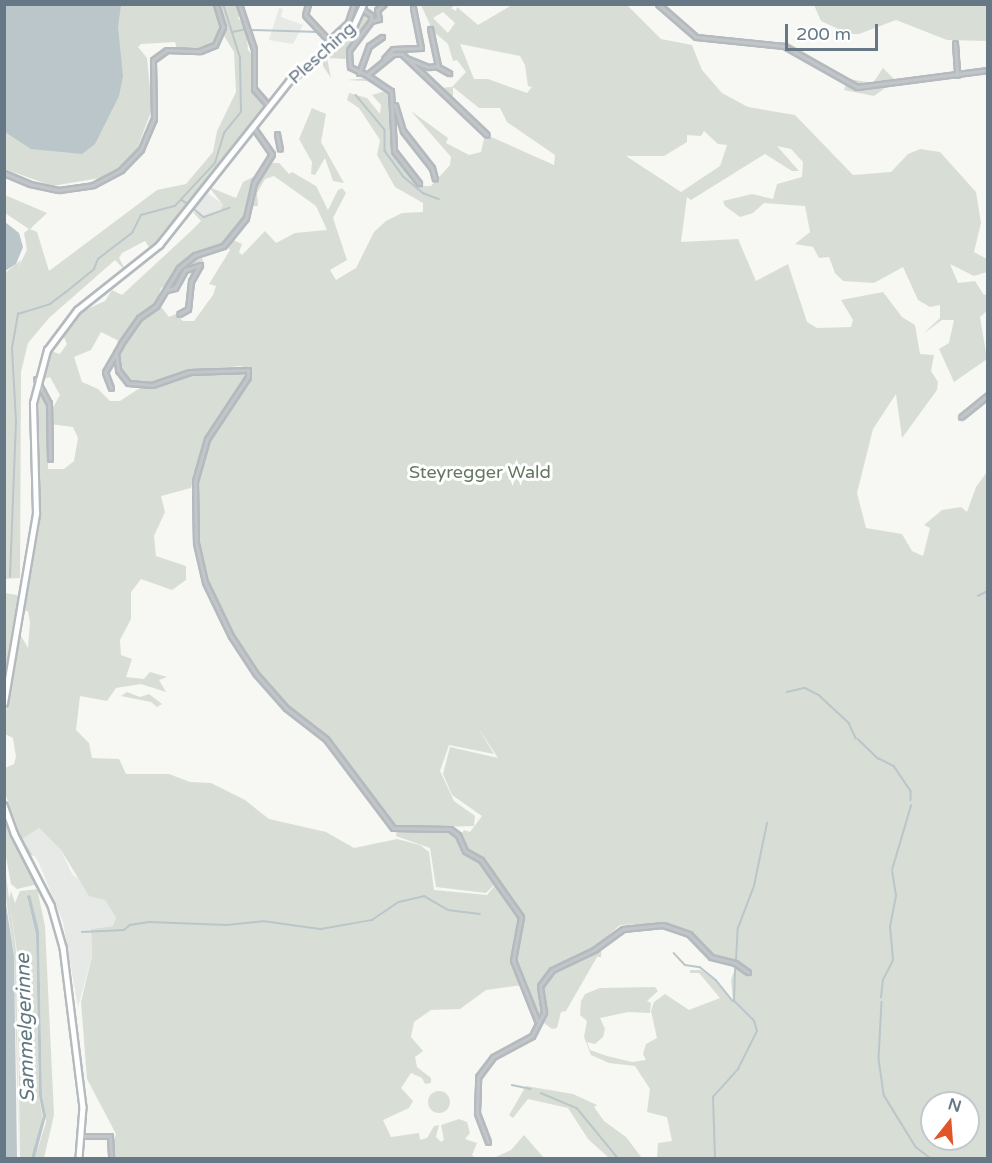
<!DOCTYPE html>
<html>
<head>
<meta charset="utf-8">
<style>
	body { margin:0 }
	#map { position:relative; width:992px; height:1163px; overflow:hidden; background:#f7f7f4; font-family:"Varela Round",sans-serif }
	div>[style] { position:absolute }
	.built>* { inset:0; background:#e7e9e7 }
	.green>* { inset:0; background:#d8ded5 }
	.round { border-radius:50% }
	.water>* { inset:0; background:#bac6ca }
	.stream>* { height:1.5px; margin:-0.75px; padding:0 0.75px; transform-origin:0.75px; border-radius:0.75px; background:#bac6ca }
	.roads { filter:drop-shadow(2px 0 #b4babe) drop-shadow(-2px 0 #b4babe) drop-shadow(0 2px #b4babe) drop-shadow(0 -2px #b4babe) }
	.street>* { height:3px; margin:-1.5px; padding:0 1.5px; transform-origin:1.5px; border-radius:1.5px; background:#c2c6c9 }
	.secondary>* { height:4.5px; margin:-2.25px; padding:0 2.25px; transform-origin:2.25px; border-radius:2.25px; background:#fff }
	span { translate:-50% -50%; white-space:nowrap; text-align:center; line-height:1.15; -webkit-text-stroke:6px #fff; paint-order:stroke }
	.street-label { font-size:18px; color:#667785 }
	.park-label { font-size:18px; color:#657761 }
	.water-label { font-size:20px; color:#627881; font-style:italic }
	.frame { position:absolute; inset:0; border:6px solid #667785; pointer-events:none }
	.north { position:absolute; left:920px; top:1091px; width:60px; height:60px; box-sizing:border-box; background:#fff; border:2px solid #c2c9ce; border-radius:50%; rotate:17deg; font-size:16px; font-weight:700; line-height:24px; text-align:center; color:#667785 }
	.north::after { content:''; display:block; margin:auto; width:21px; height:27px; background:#e25529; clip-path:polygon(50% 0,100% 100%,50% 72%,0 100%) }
	.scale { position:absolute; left:785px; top:24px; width:93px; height:27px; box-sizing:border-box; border:3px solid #667785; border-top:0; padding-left:8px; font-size:18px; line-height:21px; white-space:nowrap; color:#667785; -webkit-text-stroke:4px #fff; paint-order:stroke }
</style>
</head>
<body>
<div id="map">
	<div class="built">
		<i style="clip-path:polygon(279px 8px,283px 9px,281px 17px,303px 25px,293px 44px,269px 40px)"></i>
		<i style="clip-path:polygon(206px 192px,224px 205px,215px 215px,204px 217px,194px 209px)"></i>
		<i style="clip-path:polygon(39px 828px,61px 850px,72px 874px,105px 900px,116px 918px,113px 926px,91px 929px,92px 956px,78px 1007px,63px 922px,38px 861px,22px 839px)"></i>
	</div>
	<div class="green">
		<i style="clip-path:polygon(4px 5px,214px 5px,221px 32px,214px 45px,202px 50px,177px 49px,175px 42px,141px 44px,138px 47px,147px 58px,152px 109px,137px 149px,123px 165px,100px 178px,52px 186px,5px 169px)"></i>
		<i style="clip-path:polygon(217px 5px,237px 5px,241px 13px,238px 18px,246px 27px,248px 50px,253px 55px,252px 88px,265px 109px,151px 250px,145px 241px,122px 253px,119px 258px,126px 271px,115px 260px,49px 318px,28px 343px,21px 372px,20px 578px,5px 579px,5px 273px,21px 260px,18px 268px,27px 250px,24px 233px,29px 229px,5px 213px,5px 195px,47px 213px,30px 229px,37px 232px,49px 271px,157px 190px,186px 184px,213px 152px,217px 131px,236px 92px,234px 52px,223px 34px)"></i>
		<i style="clip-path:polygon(evenodd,421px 5px,455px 5px,451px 8px,456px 11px,457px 7px,478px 25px,512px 5px,627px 5px,661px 39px,692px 45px,702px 70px,722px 93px,748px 107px,795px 115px,853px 175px,891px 172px,908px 154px,920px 149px,940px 152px,976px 192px,981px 223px,974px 252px,987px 259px,987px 272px,974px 276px,950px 264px,958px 283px,975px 281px,984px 295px,987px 294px,987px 311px,980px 317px,987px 359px,954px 382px,939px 349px,949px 343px,954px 320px,942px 320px,923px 334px,940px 318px,940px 305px,930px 307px,918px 300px,903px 267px,874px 283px,843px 281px,835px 273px,829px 257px,819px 258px,813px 247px,795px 244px,810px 232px,805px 206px,764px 203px,753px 213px,740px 217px,725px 206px,723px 201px,752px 194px,773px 199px,777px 184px,802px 177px,803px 162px,791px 149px,777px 146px,799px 171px,792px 171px,765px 154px,691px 200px,687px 197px,681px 242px,738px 239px,756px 281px,788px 264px,807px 322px,817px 328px,851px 327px,853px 320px,841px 300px,883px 292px,902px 317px,915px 325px,920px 354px,934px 355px,931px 371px,938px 382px,937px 390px,902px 438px,896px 394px,873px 429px,857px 493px,866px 528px,902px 534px,912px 551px,923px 556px,930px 528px,924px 525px,942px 510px,961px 507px,967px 512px,976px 487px,987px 472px,987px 1158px,657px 1158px,658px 1143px,672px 1141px,667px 1117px,647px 1112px,650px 1089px,635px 1066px,609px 1063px,591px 1055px,584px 1037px,587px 1021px,580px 1015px,581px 1001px,585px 994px,600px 988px,655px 987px,658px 991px,647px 1001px,651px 1003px,650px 1013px,628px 1012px,600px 1018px,605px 1029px,603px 1037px,595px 1044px,587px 1042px,590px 1050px,607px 1056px,632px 1062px,646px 1060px,643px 1054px,646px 1044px,657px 1038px,651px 1011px,654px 1002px,665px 994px,689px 1010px,720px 998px,699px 973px,690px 973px,690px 970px,701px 970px,713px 978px,733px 1001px,731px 980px,737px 963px,711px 955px,696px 937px,684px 930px,654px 924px,620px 925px,602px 941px,601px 957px,597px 957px,566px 1011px,561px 1012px,557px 1028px,552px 1029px,536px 1017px,522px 985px,486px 990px,460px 1009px,431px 1010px,414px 1022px,411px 1037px,423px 1051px,415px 1057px,417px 1067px,431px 1078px,431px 1083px,425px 1084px,422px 1078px,411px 1073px,401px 1088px,413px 1101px,409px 1108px,383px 1120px,391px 1137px,419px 1133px,420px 1140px,427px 1138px,434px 1126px,439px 1125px,436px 1137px,441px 1142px,444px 1140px,441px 1125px,459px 1119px,467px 1122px,470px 1133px,465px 1139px,477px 1143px,472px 1155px,475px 1158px,108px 1158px,116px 1134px,87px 1079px,81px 1002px,92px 956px,91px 929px,113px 926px,116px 918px,105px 900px,89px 896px,61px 850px,39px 828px,22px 839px,34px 856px,27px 854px,5px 793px,5px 768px,14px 764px,16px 757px,13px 738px,5px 734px,5px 718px,39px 505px,37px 390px,40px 384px,48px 405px,48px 469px,64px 469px,74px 461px,78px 438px,73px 427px,50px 424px,51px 411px,60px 395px,50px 377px,42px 380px,51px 351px,60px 354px,67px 344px,63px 335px,81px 312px,105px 301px,112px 290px,122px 295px,190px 232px,201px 221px,192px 211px,204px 217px,219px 212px,223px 205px,209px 187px,236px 198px,243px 182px,257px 175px,246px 216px,224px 243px,198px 252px,179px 266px,171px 283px,161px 288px,156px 305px,141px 315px,121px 342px,101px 332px,91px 350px,74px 357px,82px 382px,98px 389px,110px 401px,120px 401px,146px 384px,128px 382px,118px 367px,123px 345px,139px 320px,159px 304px,169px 317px,176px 314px,183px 321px,194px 321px,213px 295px,216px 286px,209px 284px,230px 250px,226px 245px,231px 239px,242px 244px,239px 252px,242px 255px,265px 231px,276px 243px,295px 233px,327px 230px,316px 206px,274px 176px,265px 179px,257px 193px,258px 206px,252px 206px,256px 182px,270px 163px,279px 163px,289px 174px,292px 172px,316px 186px,328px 210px,338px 190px,342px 188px,346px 193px,333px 218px,347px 260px,330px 270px,336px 280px,356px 268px,374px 232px,386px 221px,402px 213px,423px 212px,423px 203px,395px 187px,377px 155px,380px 140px,359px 108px,347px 100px,349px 93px,367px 98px,380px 114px,381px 105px,372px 95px,385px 91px,367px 81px,347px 80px,368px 78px,388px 90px,392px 152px,417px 186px,431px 186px,450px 165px,451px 157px,411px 111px,448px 138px,446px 143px,469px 155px,481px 152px,484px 139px,489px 136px,554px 165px,555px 155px,507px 122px,500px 108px,479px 108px,453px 87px,453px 102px,439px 88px,452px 87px,466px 72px,457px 60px,453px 61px,448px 44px,433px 31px,421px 5px,443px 12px,455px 23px,448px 33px,433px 18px,443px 12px,421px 5px,460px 44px,520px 56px,525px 65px,528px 86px,532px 87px,527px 93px,488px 79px,474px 79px,460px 44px,421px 5px,704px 131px,718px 144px,727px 145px,720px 166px,681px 192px,626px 156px,664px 156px,687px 142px,687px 135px,701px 136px,704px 131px,421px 5px,241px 366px,250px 370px,251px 375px,204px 448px,195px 487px,197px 535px,194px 537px,203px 579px,228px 635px,255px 676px,288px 712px,325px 739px,398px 828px,474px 826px,475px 816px,454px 801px,440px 771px,449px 745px,494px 754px,477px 726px,498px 758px,450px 747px,443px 774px,452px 795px,482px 816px,470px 832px,464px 830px,461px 835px,465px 849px,481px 858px,496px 884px,487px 895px,434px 890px,429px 852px,420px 845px,397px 839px,354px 848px,326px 832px,269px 819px,245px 800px,211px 783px,190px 782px,169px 774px,126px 774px,119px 759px,92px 758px,89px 743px,76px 730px,80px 696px,107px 701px,116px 688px,141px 684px,166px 692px,159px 680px,167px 677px,150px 672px,144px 679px,126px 677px,132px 659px,121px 655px,120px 640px,131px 619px,131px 592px,141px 579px,172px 590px,186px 580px,186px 566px,156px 556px,154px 536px,165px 512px,161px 496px,191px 488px,206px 440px,248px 373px,240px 369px,172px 377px,187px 371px,241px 366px,421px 5px,25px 611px,28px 611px,30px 622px,28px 648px,20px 634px,25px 611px,421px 5px,932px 1103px,968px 1103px,968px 1139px,932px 1139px,932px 1103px)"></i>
		<i style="clip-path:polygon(814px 5px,987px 5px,987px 41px,947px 40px,896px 20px,859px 34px,849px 34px,821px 21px)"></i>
		<i style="clip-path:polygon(364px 15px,370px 19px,345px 59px,327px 58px,331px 78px,323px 66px,323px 57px,354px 31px)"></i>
		<i style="clip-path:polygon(772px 42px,787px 42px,849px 79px,873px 83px,883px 68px,896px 81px,858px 86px,798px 51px)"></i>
		<i style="clip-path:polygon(846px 85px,861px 88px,888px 86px,874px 96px,844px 90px)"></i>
		<i style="clip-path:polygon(312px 108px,326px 114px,321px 142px,344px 183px,333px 181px,325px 158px,315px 175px,311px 174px,312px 162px,299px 139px)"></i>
		<i style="clip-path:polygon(200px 254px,204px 263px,184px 269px,173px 289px,170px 288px,181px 267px)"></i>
		<i style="clip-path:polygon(5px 593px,17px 595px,19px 599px,5px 687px)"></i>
		<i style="clip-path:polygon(127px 692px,140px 697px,149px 694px,162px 704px,157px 707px,151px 702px,121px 696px)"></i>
		<i style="clip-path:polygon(4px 815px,42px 892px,38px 893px,45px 926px,54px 1115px,44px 1158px,35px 1158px,46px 1122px,42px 1096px,39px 931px,27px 897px,36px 935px,39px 1096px,43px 1120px,31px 1158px,20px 1158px,17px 952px,9px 900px,11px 891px,15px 903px,20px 891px,39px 889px,34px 885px,17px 889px,11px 884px,5px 851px)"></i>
		<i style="clip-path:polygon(397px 830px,450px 830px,457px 834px,463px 849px,481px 861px,494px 885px,486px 893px,436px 887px,430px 848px,396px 836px)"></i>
		<i style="clip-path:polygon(4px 860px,16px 950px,19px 1158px,14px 956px,5px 892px)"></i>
		<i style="clip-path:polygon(526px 1086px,573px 1094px,597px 1105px,594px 1107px,604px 1121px,626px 1137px,642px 1158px,609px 1158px,588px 1139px,568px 1108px,528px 1099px,513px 1118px,509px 1115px)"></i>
		<i class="round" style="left:428px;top:1091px;width:22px;height:22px"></i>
		<i style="clip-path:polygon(524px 1135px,544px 1158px,494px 1158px,511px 1150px)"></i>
	</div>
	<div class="water">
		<i style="clip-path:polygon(4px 5px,121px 5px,118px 27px,123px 76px,119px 96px,95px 144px,82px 154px,31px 149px,5px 132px)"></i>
		<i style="clip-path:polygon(5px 222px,19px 233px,23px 247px,16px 264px,5px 271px)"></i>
		<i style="clip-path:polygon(4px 892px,14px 956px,17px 1158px,4px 1158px)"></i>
		<i style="clip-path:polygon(30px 895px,39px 931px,42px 1096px,46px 1116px,35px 1158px,31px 1158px,43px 1116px,39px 1096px,36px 935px,27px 896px)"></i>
	</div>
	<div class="stream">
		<i style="left:251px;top:30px;width:68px;rotate:1.7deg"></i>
		<i style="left:233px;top:32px;width:13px;rotate:-13deg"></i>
		<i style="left:335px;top:38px;width:23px;rotate:-43deg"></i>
		<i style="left:352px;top:22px;width:19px;rotate:-74deg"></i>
		<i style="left:356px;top:95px;width:45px;rotate:50.4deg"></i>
		<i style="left:385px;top:130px;width:21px;rotate:90deg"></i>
		<i style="left:385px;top:151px;width:32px;rotate:54deg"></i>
		<i style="left:404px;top:177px;width:25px;rotate:40deg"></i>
		<i style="left:423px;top:193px;width:17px;rotate:21deg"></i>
		<i style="left:182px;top:200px;width:7px;rotate:34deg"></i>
		<i style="left:194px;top:209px;width:13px;rotate:39deg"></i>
		<i style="left:204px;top:217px;width:27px;rotate:-20deg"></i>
		<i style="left:10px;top:577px;width:155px;rotate:-87.8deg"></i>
		<i style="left:16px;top:422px;width:74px;rotate:-93.1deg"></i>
		<i style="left:12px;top:348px;width:35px;rotate:-80deg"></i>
		<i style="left:18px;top:314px;width:34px;rotate:-17deg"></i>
		<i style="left:50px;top:304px;width:20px;rotate:-37deg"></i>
		<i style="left:66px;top:292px;width:36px;rotate:-39deg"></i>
		<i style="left:94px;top:269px;width:11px;rotate:-68deg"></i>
		<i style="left:98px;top:259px;width:43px;rotate:-37.4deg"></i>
		<i style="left:132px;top:233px;width:20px;rotate:-63deg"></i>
		<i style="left:141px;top:215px;width:35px;rotate:-15deg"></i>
		<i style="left:175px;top:206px;width:59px;rotate:-47.1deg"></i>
		<i style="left:215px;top:163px;width:31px;rotate:-73deg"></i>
		<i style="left:224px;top:133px;width:27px;rotate:-51deg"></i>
		<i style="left:241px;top:112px;width:54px;rotate:-91.1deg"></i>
		<i style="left:240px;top:58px;width:57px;rotate:-107.5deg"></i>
		<i style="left:978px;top:596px;width:11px;rotate:-27deg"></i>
		<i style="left:787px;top:692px;width:18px;rotate:-13deg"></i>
		<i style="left:805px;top:688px;width:16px;rotate:27deg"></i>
		<i style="left:819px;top:695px;width:41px;rotate:43deg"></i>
		<i style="left:849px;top:723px;width:17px;rotate:65deg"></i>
		<i style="left:858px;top:739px;width:28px;rotate:44deg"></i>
		<i style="left:878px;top:758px;width:18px;rotate:27deg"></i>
		<i style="left:894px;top:766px;width:30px;rotate:56deg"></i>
		<i style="left:911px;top:791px;width:9px;rotate:90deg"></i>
		<i style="left:892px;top:870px;width:67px;rotate:-73.5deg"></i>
		<i style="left:82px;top:932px;width:42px;rotate:-2.7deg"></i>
		<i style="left:124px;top:930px;width:8px;rotate:-40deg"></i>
		<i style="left:130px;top:925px;width:19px;rotate:-9deg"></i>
		<i style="left:149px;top:922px;width:78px;rotate:2.2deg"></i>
		<i style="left:227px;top:925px;width:36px;rotate:-6deg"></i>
		<i style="left:263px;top:921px;width:59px;rotate:7.9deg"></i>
		<i style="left:321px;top:929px;width:52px;rotate:-10deg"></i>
		<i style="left:372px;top:920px;width:32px;rotate:-34deg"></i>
		<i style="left:399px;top:902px;width:26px;rotate:-13deg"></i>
		<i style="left:424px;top:896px;width:28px;rotate:30deg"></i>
		<i style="left:448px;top:910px;width:32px;rotate:7deg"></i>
		<i style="left:674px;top:953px;width:16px;rotate:47deg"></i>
		<i style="left:685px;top:965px;width:15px;rotate:8deg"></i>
		<i style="left:700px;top:967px;width:21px;rotate:39deg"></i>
		<i style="left:716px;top:980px;width:27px;rotate:51deg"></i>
		<i style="left:736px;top:961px;width:33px;rotate:-87deg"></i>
		<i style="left:738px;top:928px;width:45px;rotate:-69.1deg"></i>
		<i style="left:754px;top:886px;width:64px;rotate:-78.3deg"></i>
		<i style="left:881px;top:998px;width:18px;rotate:-84deg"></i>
		<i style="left:883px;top:980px;width:22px;rotate:-63deg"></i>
		<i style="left:893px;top:960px;width:33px;rotate:-95deg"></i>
		<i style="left:890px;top:927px;width:32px;rotate:-79deg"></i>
		<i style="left:896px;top:896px;width:24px;rotate:-99deg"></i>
		<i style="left:882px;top:1002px;width:57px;rotate:93deg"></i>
		<i style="left:879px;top:1059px;width:36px;rotate:82deg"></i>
		<i style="left:884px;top:1095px;width:61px;rotate:58.4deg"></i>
		<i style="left:916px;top:1147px;width:18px;rotate:38deg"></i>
		<i style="left:512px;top:1085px;width:19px;rotate:12deg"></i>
		<i style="left:541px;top:1093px;width:39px;rotate:23deg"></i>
		<i style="left:577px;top:1108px;width:65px;rotate:50.6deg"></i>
		<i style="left:715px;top:1158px;width:61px;rotate:-91.9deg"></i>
		<i style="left:713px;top:1097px;width:38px;rotate:-48deg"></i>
		<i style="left:738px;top:1069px;width:42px;rotate:-63.4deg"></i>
		<i style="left:757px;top:1031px;width:10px;rotate:-107deg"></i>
		<i style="left:754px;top:1021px;width:28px;rotate:-135deg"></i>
		<i style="left:734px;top:1001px;width:36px;rotate:-88deg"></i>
	</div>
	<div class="roads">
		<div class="street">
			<i style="left:239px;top:4px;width:47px;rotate:71.6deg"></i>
			<i style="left:254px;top:49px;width:40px;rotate:90deg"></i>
			<i style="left:254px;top:89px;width:23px;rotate:49deg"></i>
			<i style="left:308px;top:4px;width:11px;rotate:105deg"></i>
			<i style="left:305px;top:15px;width:41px;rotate:47deg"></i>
			<i style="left:658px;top:4px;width:50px;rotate:41deg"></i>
			<i style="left:696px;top:37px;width:88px;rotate:5.8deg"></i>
			<i style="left:784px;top:46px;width:84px;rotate:29.3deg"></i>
			<i style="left:857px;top:87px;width:132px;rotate:-7.4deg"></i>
			<i style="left:362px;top:9px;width:11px;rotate:34deg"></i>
			<i style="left:371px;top:15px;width:6px;rotate:90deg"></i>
			<i style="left:371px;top:21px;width:36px;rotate:127deg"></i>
			<i style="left:349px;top:50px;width:17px;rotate:87deg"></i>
			<i style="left:350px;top:67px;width:19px;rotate:25deg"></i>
			<i style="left:367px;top:75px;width:33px;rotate:-39deg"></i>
			<i style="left:393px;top:54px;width:9px"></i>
			<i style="left:402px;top:54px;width:117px;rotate:43.6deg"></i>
			<i style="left:371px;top:21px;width:8px;rotate:-14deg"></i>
			<i style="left:379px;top:19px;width:9px;rotate:-103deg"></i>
			<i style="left:377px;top:10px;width:9px;rotate:-41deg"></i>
			<i style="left:329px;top:40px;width:26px;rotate:-43deg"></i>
			<i style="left:348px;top:22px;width:19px;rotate:-72deg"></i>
			<i style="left:955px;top:43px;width:32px;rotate:86deg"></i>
			<i style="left:384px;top:59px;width:13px;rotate:-48deg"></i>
			<i style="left:393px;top:49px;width:28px;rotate:-2deg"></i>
			<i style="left:421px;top:48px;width:41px;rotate:-101.3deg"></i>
			<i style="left:408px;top:59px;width:22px;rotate:22deg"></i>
			<i style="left:428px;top:67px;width:10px;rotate:-6deg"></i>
			<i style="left:438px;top:66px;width:38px;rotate:-102deg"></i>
			<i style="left:438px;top:67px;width:13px;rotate:29deg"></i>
			<i style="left:359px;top:73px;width:29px;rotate:-70deg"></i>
			<i style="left:369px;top:46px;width:16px;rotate:-35deg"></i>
			<i style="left:367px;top:75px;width:29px;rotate:34deg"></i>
			<i style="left:391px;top:91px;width:60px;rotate:87.1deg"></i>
			<i style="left:394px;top:151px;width:41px;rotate:52deg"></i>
			<i style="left:395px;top:105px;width:27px;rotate:73deg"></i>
			<i style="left:403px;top:131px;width:47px;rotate:51.9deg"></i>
			<i style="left:432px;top:168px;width:11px;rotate:75deg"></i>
			<i style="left:253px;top:127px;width:33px;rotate:55deg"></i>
			<i style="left:272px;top:154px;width:34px;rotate:122deg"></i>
			<i style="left:254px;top:183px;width:36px;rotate:103deg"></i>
			<i style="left:246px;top:218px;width:36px;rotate:129deg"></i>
			<i style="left:223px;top:246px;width:29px;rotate:162deg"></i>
			<i style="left:195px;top:255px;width:21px;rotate:141deg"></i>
			<i style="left:179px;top:268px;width:44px;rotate:121.2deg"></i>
			<i style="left:156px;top:306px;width:21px;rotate:145deg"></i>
			<i style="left:139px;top:318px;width:32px;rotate:125deg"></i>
			<i style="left:121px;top:344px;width:10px;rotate:119deg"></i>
			<i style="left:116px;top:353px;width:17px;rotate:83deg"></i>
			<i style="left:118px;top:370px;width:16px;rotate:52deg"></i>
			<i style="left:128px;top:383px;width:24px;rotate:5deg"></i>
			<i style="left:152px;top:385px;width:40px;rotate:-18.9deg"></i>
			<i style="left:190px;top:372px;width:58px;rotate:-2deg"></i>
			<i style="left:248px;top:370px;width:7px;rotate:90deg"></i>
			<i style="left:248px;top:377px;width:74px;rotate:123.5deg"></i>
			<i style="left:207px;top:439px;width:44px;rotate:105.9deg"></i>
			<i style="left:195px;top:481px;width:62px;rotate:89.1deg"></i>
			<i style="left:196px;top:543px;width:40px;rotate:77deg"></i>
			<i style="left:205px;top:582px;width:60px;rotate:64.3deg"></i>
			<i style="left:231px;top:636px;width:45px;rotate:56.7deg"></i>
			<i style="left:256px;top:674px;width:45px;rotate:48.6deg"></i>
			<i style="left:286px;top:708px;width:51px;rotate:37.8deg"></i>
			<i style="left:326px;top:739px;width:111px;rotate:53deg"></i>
			<i style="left:393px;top:828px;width:57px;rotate:1deg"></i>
			<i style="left:450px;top:829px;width:10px;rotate:37deg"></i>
			<i style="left:458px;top:835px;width:17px;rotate:66deg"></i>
			<i style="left:465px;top:851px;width:18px;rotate:29deg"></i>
			<i style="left:481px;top:860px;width:70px;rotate:54.9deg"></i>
			<i style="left:521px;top:917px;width:44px;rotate:100.5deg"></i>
			<i style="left:513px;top:960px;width:65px;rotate:68.2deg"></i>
			<i style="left:277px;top:134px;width:15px;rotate:79deg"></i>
			<i style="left:4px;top:173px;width:28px;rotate:23deg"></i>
			<i style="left:30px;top:184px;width:30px;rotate:12deg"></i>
			<i style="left:59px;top:190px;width:34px;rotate:-8deg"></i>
			<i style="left:93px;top:185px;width:32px;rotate:-28deg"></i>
			<i style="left:121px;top:170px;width:29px;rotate:-46deg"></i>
			<i style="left:141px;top:149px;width:33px;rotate:-67deg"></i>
			<i style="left:154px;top:119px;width:59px;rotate:-91deg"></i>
			<i style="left:153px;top:60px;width:17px;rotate:-36deg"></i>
			<i style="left:167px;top:50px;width:33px;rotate:2deg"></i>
			<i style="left:200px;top:51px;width:16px;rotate:-22deg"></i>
			<i style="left:215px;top:45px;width:20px;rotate:-66deg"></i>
			<i style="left:223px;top:27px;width:24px;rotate:-107deg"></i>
			<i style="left:167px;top:290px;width:8px;rotate:-14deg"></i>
			<i style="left:175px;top:288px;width:21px;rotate:-61deg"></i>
			<i style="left:185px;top:270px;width:16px;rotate:-18deg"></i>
			<i style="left:200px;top:265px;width:18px;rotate:119deg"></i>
			<i style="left:191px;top:281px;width:28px;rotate:96deg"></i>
			<i style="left:188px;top:309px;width:10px;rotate:151deg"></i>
			<i style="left:36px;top:379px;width:27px;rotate:62deg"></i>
			<i style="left:49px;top:403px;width:56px;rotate:89deg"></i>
			<i style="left:111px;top:388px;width:17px;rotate:-111deg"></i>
			<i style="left:105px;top:372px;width:22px;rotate:-60deg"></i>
			<i style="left:961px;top:417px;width:35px;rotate:-39deg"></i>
			<i style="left:82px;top:1136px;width:28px"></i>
			<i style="left:110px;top:1136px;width:22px;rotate:87deg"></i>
			<i style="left:488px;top:1142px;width:31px;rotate:-111deg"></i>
			<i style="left:477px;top:1113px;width:36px;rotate:-88deg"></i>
			<i style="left:478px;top:1077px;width:25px;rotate:-53deg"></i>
			<i style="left:493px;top:1057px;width:44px;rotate:-28.3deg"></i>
			<i style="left:532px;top:1036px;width:27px;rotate:-63deg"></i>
			<i style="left:544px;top:1012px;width:26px;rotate:-99deg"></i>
			<i style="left:540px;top:986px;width:20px;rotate:-53deg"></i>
			<i style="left:552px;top:970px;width:47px;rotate:-25.5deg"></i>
			<i style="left:594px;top:950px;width:36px;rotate:-36deg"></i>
			<i style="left:623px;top:929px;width:40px;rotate:-5.7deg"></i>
			<i style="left:663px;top:925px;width:28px;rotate:19deg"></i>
			<i style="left:689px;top:934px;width:32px;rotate:46deg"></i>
			<i style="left:711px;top:957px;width:25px;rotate:14deg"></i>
			<i style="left:735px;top:963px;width:16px;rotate:35deg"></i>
		</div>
		<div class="secondary">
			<i style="left:4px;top:703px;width:193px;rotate:-80.4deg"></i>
			<i style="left:36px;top:513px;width:110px;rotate:-91.6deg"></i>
			<i style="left:33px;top:403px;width:55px;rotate:-75.2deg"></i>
			<i style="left:47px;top:350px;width:50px;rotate:-53.1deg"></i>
			<i style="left:77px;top:310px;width:105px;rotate:-38.4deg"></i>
			<i style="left:159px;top:245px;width:209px;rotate:-51.6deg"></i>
			<i style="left:289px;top:81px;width:82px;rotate:-39.5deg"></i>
			<i style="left:352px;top:29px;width:27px;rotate:-66deg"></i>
			<i style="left:4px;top:805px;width:30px;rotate:70deg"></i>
			<i style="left:14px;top:833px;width:81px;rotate:62.8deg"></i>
			<i style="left:51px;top:905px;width:44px;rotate:74.1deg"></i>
			<i style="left:63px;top:947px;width:161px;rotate:82.9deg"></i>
			<i style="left:83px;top:1107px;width:51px;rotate:94.5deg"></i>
		</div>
	</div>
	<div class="street-label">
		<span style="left:322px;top:53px;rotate:-42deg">Plesching</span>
	</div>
	<div class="park-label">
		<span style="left:480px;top:472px">Steyregger Wald</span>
	</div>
	<div class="water-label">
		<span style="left:26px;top:1028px;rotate:-92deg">Sammelgerinne</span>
	</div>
	<div class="frame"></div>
	<div class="north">N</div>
	<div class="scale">200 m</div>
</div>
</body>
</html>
